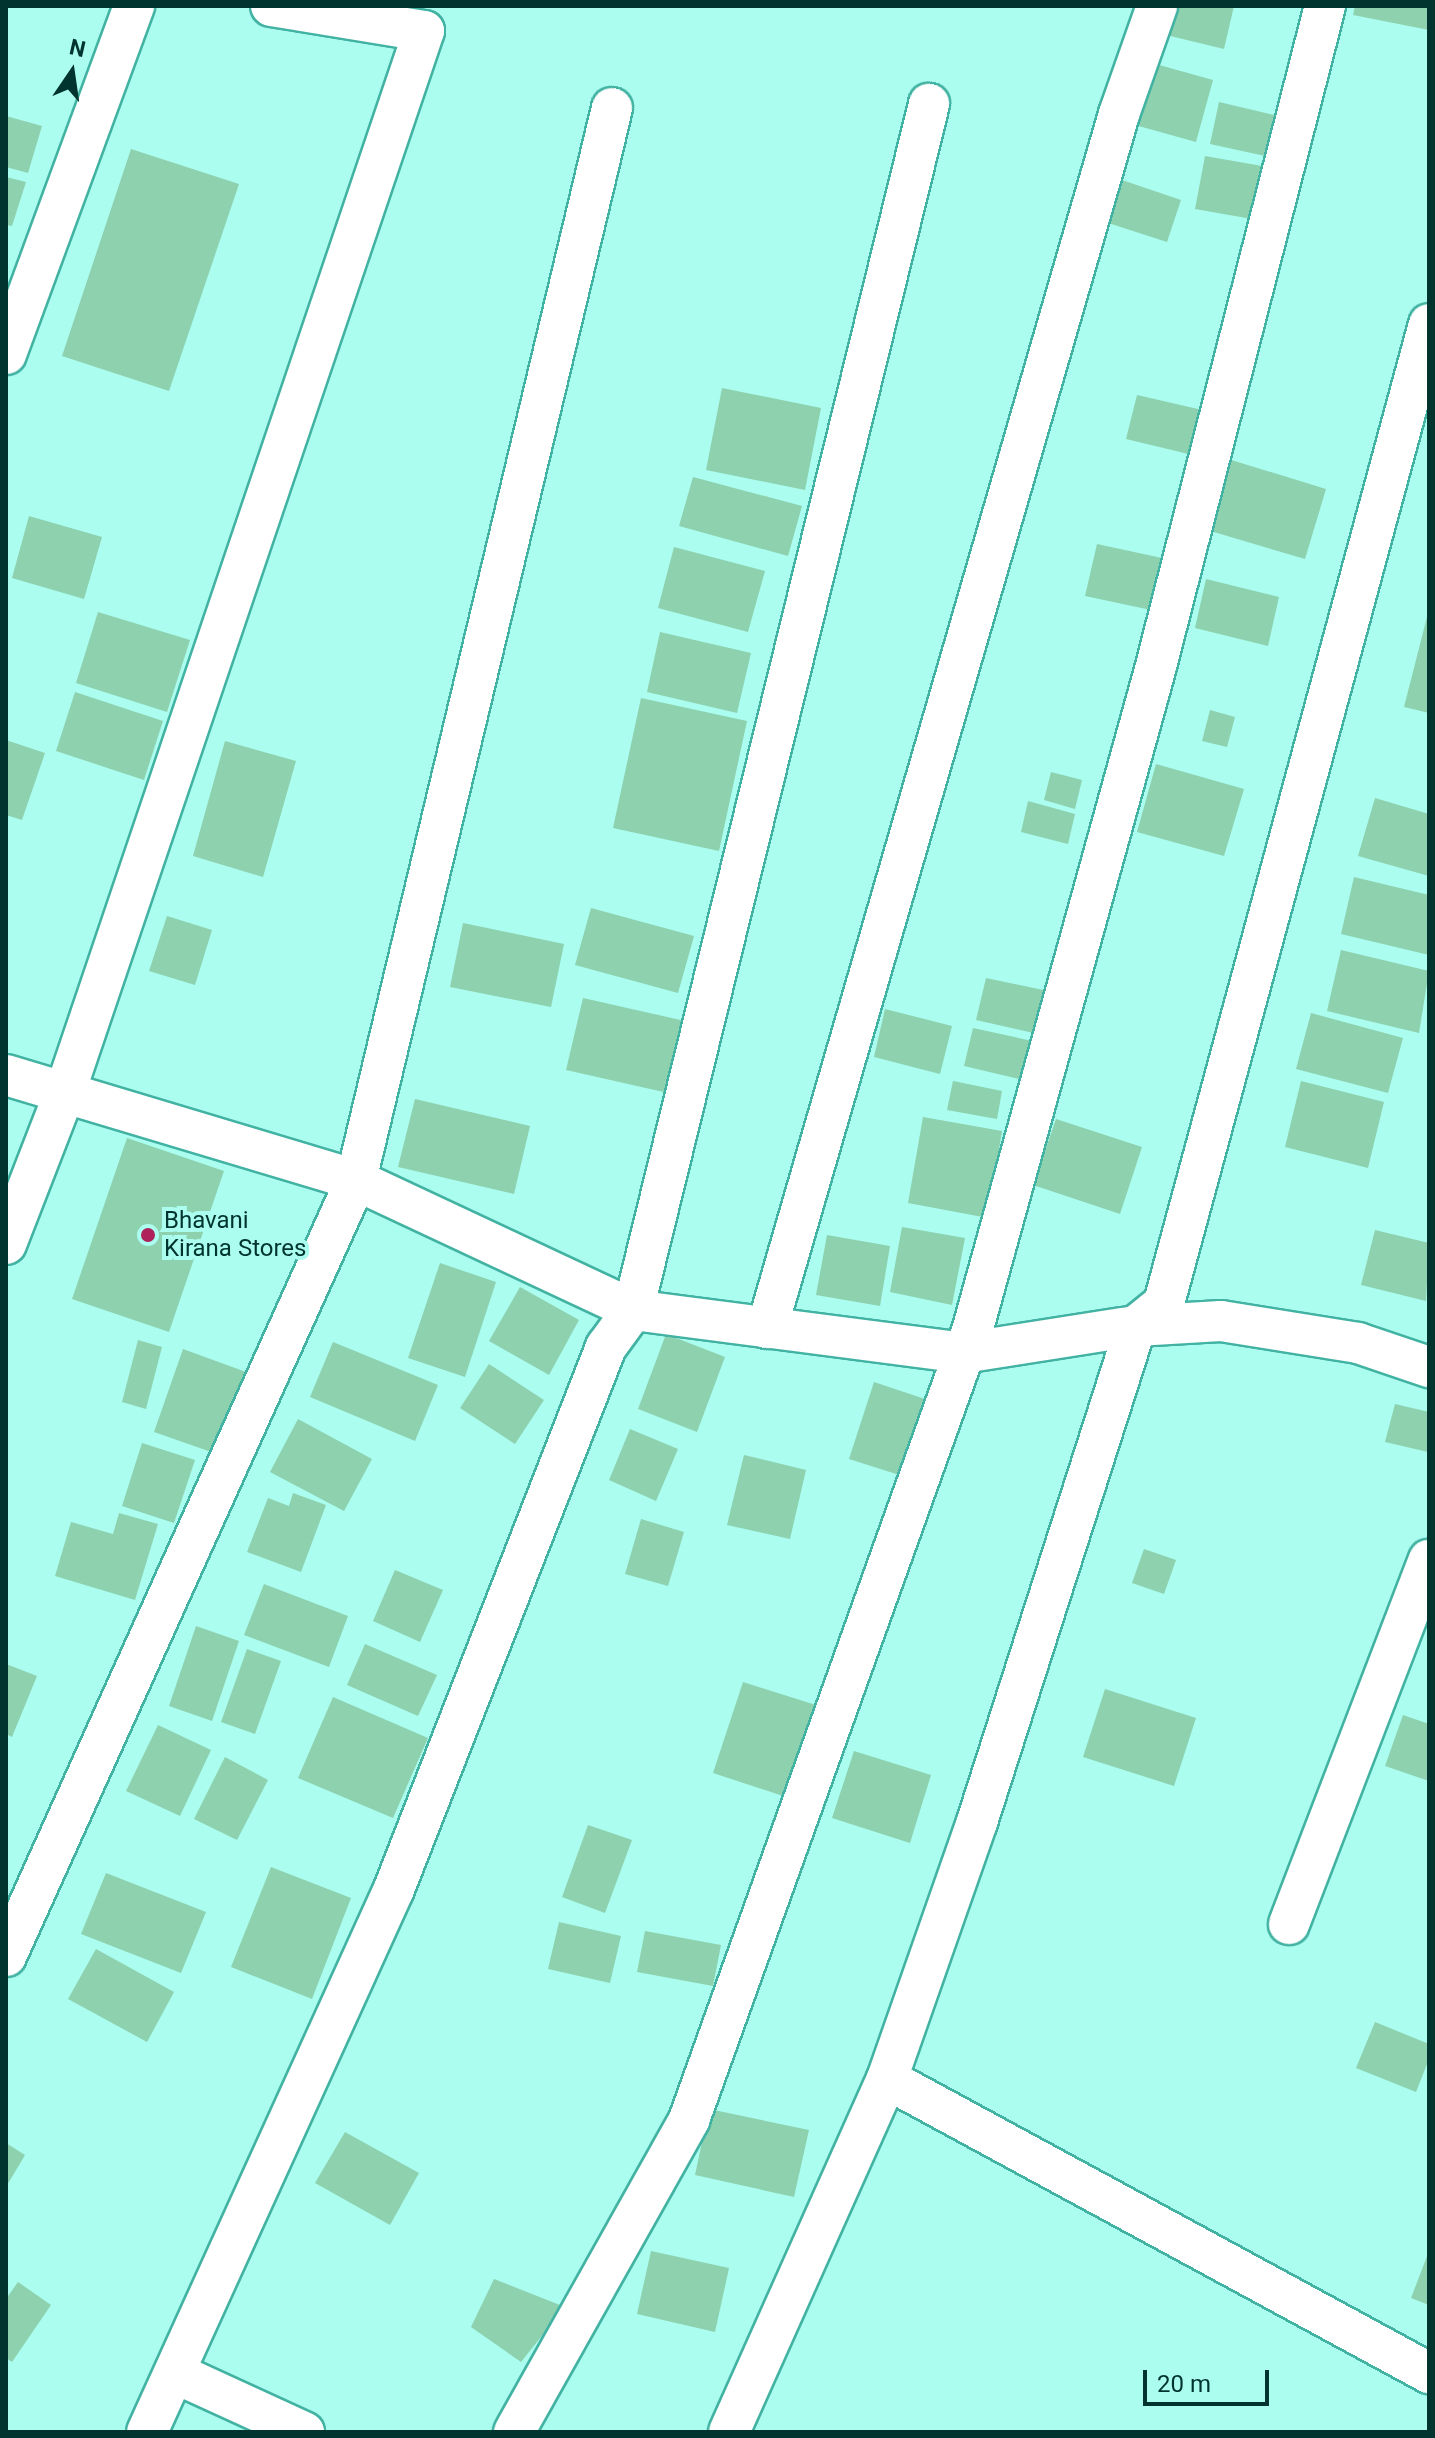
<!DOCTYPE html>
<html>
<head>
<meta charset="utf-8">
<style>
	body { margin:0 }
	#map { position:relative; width:1435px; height:2438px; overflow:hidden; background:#abfdef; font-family:Roboto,sans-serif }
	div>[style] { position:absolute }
	.building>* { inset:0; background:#8dd1af }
	.roads { filter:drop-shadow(2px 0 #42b2a2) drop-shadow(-2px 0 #42b2a2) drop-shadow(0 2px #42b2a2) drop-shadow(0 -2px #42b2a2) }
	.minor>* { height:40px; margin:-20px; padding:0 20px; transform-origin:20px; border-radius:20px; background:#fff }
	.dots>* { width:22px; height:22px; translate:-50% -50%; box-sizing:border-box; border:4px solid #abfdef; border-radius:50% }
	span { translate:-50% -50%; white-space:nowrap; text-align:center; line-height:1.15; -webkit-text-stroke:8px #abfdef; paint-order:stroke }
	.poi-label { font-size:24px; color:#01342e }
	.left { translate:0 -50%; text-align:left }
	.frame { position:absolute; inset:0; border:8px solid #01342e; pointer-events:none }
	.north { position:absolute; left:32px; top:32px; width:80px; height:80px; -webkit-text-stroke:6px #abfdef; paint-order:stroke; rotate:13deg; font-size:22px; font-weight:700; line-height:32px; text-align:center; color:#01342e }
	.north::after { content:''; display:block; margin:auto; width:28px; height:36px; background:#01342e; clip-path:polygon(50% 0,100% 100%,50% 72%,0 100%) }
	.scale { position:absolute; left:1143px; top:2370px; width:126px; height:36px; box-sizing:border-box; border:4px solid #01342e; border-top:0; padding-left:10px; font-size:24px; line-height:28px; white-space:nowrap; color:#01342e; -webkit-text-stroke:6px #abfdef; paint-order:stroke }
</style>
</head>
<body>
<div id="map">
	<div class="building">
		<i style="clip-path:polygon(1165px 6px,1234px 6px,1224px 49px,1158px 33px)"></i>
		<i style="clip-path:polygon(1355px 6px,1429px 6px,1429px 30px,1353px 15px)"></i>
		<i style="clip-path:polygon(1152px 63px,1213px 80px,1196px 142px,1135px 125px)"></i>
		<i style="clip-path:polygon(1219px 102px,1283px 117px,1274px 158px,1210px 144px)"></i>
		<i style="clip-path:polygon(6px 116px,42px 126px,28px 173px,6px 167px)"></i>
		<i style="clip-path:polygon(131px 149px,239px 184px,169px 391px,62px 356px)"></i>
		<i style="clip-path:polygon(1205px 156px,1262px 166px,1252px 219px,1195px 209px)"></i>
		<i style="clip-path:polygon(6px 177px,26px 182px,12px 226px,6px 225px)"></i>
		<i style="clip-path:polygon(1113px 177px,1181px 200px,1167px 242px,1099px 220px)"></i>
		<i style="clip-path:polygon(722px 388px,821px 408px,805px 490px,706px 470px)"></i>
		<i style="clip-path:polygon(1137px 395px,1211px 412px,1201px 457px,1126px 439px)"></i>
		<i style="clip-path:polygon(1228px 459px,1326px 489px,1305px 559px,1207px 530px)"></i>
		<i style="clip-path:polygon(693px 477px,802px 506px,788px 556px,679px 526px)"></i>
		<i style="clip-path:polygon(29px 516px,102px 537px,84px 599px,12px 578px)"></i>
		<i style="clip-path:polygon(1097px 544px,1162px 558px,1151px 610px,1085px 596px)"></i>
		<i style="clip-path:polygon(674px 547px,765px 571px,748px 632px,658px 608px)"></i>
		<i style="clip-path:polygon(1206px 579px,1279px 597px,1268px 646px,1195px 628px)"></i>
		<i style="clip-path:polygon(1429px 609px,1429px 713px,1404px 707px)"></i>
		<i style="clip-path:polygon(98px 612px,190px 640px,167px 712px,76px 683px)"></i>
		<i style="clip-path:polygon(660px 632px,751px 653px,737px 713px,647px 692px)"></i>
		<i style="clip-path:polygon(75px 692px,163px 721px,144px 780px,56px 751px)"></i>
		<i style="clip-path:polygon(641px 698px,747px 721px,719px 851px,613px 828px)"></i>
		<i style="clip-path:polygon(1210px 710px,1235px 717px,1227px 747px,1202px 741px)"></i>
		<i style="clip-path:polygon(6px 740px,45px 753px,22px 820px,6px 815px)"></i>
		<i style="clip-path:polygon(225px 741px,296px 761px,263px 877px,193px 856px)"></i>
		<i style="clip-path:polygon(1156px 764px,1244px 789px,1224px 856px,1137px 832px)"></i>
		<i style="clip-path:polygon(1051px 772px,1082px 780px,1075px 809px,1044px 800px)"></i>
		<i style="clip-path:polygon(1375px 798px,1429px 814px,1429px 876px,1358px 856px)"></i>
		<i style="clip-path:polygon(1028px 801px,1075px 814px,1068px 844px,1021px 832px)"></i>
		<i style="clip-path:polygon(1354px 877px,1429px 895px,1429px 955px,1341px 934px)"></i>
		<i style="clip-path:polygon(591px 908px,694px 936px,678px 993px,575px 965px)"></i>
		<i style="clip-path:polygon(167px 916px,212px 930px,195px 985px,149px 971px)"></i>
		<i style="clip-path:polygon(463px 923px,564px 944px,551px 1007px,450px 987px)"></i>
		<i style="clip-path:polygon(1341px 950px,1429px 971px,1419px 1033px,1327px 1011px)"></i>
		<i style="clip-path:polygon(986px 978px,1048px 991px,1038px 1034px,976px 1020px)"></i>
		<i style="clip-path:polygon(583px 998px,685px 1021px,668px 1093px,566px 1070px)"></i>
		<i style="clip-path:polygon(885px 1009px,952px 1026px,940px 1074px,874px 1057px)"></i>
		<i style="clip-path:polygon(1311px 1013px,1403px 1038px,1388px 1093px,1296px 1069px)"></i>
		<i style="clip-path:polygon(973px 1028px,1037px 1042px,1028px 1081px,964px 1066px)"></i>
		<i style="clip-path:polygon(953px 1081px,1002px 1091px,997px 1119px,947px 1110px)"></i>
		<i style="clip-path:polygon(1301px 1081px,1384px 1102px,1368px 1168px,1285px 1147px)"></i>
		<i style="clip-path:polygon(415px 1099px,530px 1126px,514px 1194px,398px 1167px)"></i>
		<i style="clip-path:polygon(923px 1117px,1002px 1131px,988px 1218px,908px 1203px)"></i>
		<i style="clip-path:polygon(1056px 1119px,1142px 1147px,1120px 1214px,1033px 1185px)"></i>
		<i style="clip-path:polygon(127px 1138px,224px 1171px,169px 1332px,72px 1299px)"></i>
		<i style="clip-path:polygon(902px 1227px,965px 1238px,952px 1305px,890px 1292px)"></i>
		<i style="clip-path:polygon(1375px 1230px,1429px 1243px,1426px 1301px,1361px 1285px)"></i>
		<i style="clip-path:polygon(827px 1235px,890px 1246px,880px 1306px,816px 1295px)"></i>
		<i style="clip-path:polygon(440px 1263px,496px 1282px,465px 1377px,408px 1358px)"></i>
		<i style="clip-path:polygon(520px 1287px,579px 1320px,549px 1375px,489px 1341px)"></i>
		<i style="clip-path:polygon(666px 1334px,725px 1357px,697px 1432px,638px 1409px)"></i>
		<i style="clip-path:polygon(138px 1340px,162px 1347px,146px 1409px,122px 1402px)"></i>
		<i style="clip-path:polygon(333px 1342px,438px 1385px,415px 1441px,310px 1397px)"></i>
		<i style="clip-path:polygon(183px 1349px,246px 1372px,217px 1454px,154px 1432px)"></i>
		<i style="clip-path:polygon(489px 1364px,544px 1400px,515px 1444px,460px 1408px)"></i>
		<i style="clip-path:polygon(874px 1382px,940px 1404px,915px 1480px,849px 1459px)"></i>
		<i style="clip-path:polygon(1395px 1404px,1429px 1412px,1428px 1452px,1385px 1442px)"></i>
		<i style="clip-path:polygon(298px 1419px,372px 1459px,344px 1511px,270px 1472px)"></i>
		<i style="clip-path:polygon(630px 1429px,678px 1449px,656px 1501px,609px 1480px)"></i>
		<i style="clip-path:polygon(142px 1443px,195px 1460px,174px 1523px,122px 1506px)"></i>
		<i style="clip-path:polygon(744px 1455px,806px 1470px,790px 1539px,727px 1525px)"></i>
		<i style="clip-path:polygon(293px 1493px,326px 1505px,301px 1572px,247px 1552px,268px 1498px,289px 1506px)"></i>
		<i style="clip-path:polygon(119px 1513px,158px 1524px,135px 1600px,55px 1576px,71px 1522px,113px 1534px)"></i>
		<i style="clip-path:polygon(641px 1519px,684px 1532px,668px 1586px,625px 1574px)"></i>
		<i style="clip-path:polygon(1144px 1549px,1176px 1560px,1164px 1594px,1132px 1583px)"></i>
		<i style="clip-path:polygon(395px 1570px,443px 1590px,420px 1642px,373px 1621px)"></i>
		<i style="clip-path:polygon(264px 1584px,348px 1616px,329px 1667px,244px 1635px)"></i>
		<i style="clip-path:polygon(196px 1626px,239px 1641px,212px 1721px,169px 1706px)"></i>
		<i style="clip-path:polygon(365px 1644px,437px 1675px,418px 1716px,347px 1685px)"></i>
		<i style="clip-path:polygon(247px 1649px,281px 1661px,255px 1734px,221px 1722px)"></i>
		<i style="clip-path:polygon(6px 1664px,37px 1676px,12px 1737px,6px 1734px)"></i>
		<i style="clip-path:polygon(743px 1682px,819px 1706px,789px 1798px,713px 1773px)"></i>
		<i style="clip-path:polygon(1105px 1689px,1196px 1718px,1174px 1786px,1083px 1757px)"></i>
		<i style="clip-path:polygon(333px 1697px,428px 1738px,393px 1818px,298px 1778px)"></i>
		<i style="clip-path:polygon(1403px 1715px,1429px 1724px,1429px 1781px,1385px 1766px)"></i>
		<i style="clip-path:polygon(158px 1725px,211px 1750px,180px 1816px,126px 1791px)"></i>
		<i style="clip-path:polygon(854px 1751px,931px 1775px,910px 1843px,832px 1818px)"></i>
		<i style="clip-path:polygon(225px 1757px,268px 1780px,237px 1840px,194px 1819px)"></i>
		<i style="clip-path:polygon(588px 1825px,632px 1840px,605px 1913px,562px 1897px)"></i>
		<i style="clip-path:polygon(271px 1867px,351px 1898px,312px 1999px,231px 1967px)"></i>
		<i style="clip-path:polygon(106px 1873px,206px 1912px,181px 1973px,81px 1934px)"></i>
		<i style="clip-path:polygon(559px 1922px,621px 1936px,610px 1983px,548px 1969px)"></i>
		<i style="clip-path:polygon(645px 1931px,721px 1945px,713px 1986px,637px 1972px)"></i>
		<i style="clip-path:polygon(96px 1949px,174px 1992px,147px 2042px,68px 1999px)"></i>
		<i style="clip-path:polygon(1375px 2022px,1429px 2044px,1429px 2059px,1416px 2092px,1356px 2068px)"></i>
		<i style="clip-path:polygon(709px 2109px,809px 2130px,794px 2197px,695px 2175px)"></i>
		<i style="clip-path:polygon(345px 2132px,419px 2173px,390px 2225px,315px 2183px)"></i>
		<i style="clip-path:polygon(6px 2143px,25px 2155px,6px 2187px)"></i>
		<i style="clip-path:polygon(651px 2251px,729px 2268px,715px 2332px,637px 2314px)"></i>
		<i style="clip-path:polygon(1429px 2251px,1429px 2305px,1411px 2298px)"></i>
		<i style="clip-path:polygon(494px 2279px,565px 2307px,521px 2362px,471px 2327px)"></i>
		<i style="clip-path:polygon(18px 2282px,51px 2305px,12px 2362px,6px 2358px,6px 2299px)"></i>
	</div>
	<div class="roads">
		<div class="minor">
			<i style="left:6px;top:354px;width:371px;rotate:-69.8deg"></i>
			<i style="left:6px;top:1075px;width:365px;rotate:16.7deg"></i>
			<i style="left:356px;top:1180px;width:306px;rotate:25.1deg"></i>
			<i style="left:633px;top:1310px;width:333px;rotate:7.4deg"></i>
			<i style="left:963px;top:1353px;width:175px;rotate:-8.9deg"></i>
			<i style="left:1136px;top:1326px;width:85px;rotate:-3.4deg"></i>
			<i style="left:1221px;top:1321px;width:139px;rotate:9.1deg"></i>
			<i style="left:1358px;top:1343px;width:75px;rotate:18.7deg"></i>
			<i style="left:6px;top:1244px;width:166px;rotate:-68.8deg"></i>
			<i style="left:66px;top:1089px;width:1117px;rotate:-71.31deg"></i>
			<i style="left:424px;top:31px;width:155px;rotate:-170.7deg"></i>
			<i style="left:767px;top:1328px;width:1264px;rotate:-73.83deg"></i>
			<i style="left:1119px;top:114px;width:114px;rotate:-70.6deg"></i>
			<i style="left:1289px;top:1924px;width:390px;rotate:-69deg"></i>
			<i style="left:6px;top:1956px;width:851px;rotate:-65.72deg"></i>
			<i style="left:356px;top:1180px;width:1102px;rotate:-76.57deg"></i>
			<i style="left:887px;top:2079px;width:617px;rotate:28.48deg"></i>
			<i style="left:175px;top:2373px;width:142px;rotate:24.6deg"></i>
			<i style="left:147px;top:2432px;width:597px;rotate:-65.54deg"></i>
			<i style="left:394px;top:1889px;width:582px;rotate:-68.64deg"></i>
			<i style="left:606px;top:1347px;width:46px;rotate:-53.9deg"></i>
			<i style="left:633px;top:1310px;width:1242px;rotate:-76.21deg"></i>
			<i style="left:514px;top:2432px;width:358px;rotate:-60.7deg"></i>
			<i style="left:689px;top:2120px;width:841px;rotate:-70.27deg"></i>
			<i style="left:973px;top:1328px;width:683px;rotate:-74.54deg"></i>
			<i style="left:1155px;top:670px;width:685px;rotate:-75.64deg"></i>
			<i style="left:729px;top:2432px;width:387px;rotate:-65.9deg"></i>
			<i style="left:887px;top:2079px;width:272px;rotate:-70.7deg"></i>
			<i style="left:977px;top:1822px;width:521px;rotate:-72.23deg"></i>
			<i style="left:1136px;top:1326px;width:36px;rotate:-39deg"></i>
			<i style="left:1164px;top:1303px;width:1014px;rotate:-74.85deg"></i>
		</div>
	</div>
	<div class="dots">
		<i style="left:148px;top:1235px;background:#af215b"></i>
	</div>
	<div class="poi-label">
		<span class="left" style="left:164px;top:1235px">Bhavani<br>Kirana Stores</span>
	</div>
	<div class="frame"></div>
	<div class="north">N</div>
	<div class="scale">20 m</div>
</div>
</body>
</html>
